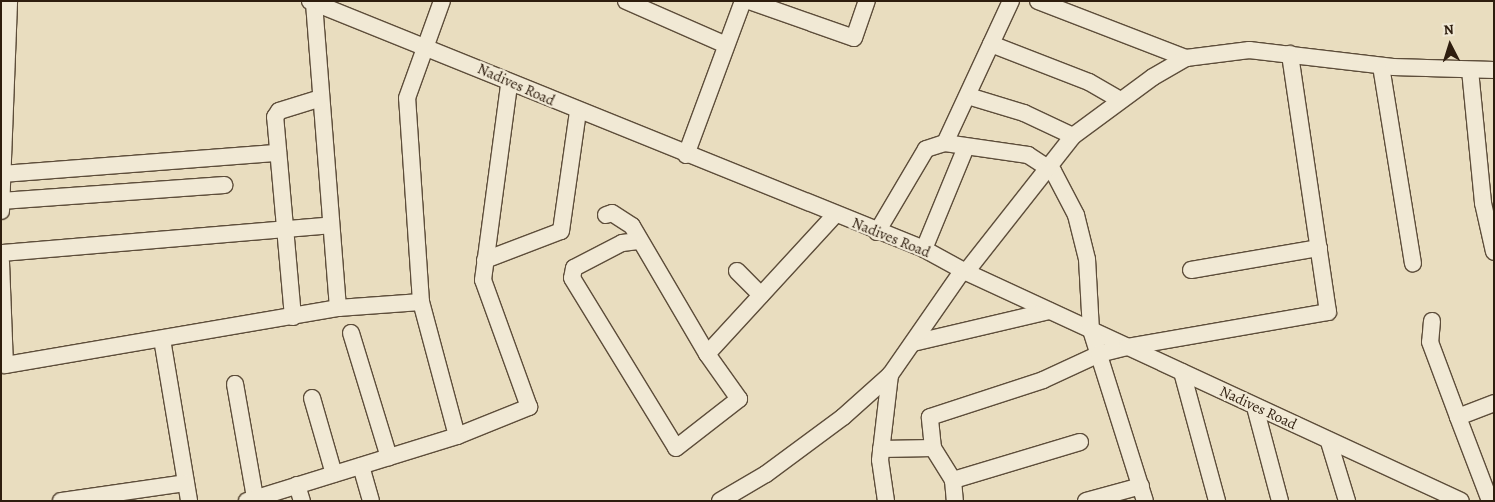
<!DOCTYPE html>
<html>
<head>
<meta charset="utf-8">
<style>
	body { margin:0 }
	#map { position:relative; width:1495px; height:502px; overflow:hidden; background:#e9ddbf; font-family:Alegreya,serif }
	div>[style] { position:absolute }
	.roads { filter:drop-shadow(1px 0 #5d4d3a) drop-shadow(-1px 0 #5d4d3a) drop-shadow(0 1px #5d4d3a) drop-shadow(0 -1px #5d4d3a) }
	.minor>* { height:16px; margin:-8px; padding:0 8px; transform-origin:8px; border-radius:8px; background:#f1e9d5 }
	span { translate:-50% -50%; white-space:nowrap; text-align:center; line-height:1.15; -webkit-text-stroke:4.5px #f1e9d5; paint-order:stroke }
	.street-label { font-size:15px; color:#2e1d0e }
	.frame { position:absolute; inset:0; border:2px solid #2e1d0e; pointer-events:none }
	.north { position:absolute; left:1425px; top:20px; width:50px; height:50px; -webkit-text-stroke:4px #f1e9d5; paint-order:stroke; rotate:355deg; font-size:14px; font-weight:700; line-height:20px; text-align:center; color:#2e1d0e }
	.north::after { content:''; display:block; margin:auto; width:18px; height:22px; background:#2e1d0e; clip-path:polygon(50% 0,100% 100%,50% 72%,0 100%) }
</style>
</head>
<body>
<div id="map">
	<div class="roads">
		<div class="minor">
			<i style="left:310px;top:1px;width:662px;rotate:21.99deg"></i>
			<i style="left:924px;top:249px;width:48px;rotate:28.7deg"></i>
			<i style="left:966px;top:272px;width:545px;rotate:24.83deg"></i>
			<i style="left:626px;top:1px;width:109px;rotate:23.7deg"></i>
			<i style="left:749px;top:1px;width:111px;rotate:19.4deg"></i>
			<i style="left:854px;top:38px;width:39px;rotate:-71deg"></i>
			<i style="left:1038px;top:1px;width:159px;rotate:21.1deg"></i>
			<i style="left:991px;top:44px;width:105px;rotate:21.2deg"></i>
			<i style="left:1089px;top:82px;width:36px;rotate:30deg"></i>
			<i style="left:1381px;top:66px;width:200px;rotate:80.8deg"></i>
			<i style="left:1470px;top:70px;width:134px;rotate:84.4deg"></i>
			<i style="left:1483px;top:203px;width:50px;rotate:77.3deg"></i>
			<i style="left:968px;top:96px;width:59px;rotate:16.9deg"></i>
			<i style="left:1024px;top:113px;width:54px;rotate:25.1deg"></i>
			<i style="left:945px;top:143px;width:157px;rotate:-65.1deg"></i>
			<i style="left:686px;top:155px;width:164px;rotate:-69.7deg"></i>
			<i style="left:2px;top:174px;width:277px;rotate:-4.4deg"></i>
			<i style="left:1px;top:201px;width:224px;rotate:-4.1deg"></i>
			<i style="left:1px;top:211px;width:210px;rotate:-87.8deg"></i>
			<i style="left:606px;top:215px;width:6px;rotate:-18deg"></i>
			<i style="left:612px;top:213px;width:24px;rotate:33deg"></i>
			<i style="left:632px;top:226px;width:148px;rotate:59.6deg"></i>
			<i style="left:707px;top:354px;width:189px;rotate:-47.4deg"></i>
			<i style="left:877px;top:232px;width:96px;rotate:-59.4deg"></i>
			<i style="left:926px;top:149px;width:20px;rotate:-18deg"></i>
			<i style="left:945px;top:143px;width:84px;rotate:8.2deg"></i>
			<i style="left:1028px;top:155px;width:30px;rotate:33deg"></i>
			<i style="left:1053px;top:171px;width:50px;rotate:62.4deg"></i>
			<i style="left:1076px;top:215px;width:45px;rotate:76deg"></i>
			<i style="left:1087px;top:259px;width:71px;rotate:86.8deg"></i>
			<i style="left:1091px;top:330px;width:179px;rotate:72.5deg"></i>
			<i style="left:638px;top:241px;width:16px;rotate:173deg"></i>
			<i style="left:622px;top:243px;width:54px;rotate:152.5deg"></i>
			<i style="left:574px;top:268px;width:10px;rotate:101deg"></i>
			<i style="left:572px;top:278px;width:199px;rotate:58.5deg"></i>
			<i style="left:676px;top:448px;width:80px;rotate:-37.9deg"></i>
			<i style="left:739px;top:399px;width:55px;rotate:-125.4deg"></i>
			<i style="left:924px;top:249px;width:110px;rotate:-67.6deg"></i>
			<i style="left:1px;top:253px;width:331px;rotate:-4.8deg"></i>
			<i style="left:485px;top:260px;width:81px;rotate:-20.9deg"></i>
			<i style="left:561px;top:231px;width:120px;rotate:-81.9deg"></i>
			<i style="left:1px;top:262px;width:103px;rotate:87.8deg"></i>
			<i style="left:5px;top:365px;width:338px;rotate:-9.7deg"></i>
			<i style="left:338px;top:308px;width:306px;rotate:-94.5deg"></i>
			<i style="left:1191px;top:270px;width:130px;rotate:-9.8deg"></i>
			<i style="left:737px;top:271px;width:34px;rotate:45deg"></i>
			<i style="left:966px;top:272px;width:173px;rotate:-51.8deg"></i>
			<i style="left:1073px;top:136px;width:99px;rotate:-36.4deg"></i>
			<i style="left:1153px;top:77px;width:38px;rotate:-30deg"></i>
			<i style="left:1186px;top:58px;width:64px;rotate:-7.2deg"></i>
			<i style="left:1249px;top:50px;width:145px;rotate:6.7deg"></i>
			<i style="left:1393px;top:67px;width:101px;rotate:1.7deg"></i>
			<i style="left:338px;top:308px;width:83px;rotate:-4.1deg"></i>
			<i style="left:293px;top:317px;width:201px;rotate:-95.1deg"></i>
			<i style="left:275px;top:117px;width:7px;rotate:-56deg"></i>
			<i style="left:279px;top:111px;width:44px;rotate:-17.2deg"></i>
			<i style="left:1432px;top:321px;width:21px;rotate:95deg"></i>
			<i style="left:1430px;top:342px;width:80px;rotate:69.5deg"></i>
			<i style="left:351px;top:333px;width:130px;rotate:73deg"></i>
			<i style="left:162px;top:339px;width:164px;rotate:80.5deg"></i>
			<i style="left:913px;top:343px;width:140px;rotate:-13.2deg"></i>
			<i style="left:1182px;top:372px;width:134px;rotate:74.8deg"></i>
			<i style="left:235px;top:384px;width:116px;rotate:80deg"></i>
			<i style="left:312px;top:398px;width:79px;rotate:73.9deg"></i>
			<i style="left:1255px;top:407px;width:97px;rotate:75.1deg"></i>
			<i style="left:457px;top:436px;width:78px;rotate:-21.9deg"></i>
			<i style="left:529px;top:407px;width:135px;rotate:-109.9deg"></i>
			<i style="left:483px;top:280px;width:197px;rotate:-82.4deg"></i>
			<i style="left:1080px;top:442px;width:133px;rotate:163.3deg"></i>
			<i style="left:953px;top:480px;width:38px;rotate:-122deg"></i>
			<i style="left:933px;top:448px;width:31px;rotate:-96deg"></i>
			<i style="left:930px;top:417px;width:119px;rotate:-18.1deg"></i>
			<i style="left:1043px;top:380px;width:62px;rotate:-24.9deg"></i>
			<i style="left:1099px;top:354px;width:29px;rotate:-14deg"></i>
			<i style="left:1127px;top:347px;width:204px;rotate:-9.9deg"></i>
			<i style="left:1328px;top:312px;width:261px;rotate:-98.4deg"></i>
			<i style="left:1329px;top:442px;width:62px;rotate:73deg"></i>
			<i style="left:881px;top:449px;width:52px;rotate:-1.1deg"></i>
			<i style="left:361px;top:466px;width:36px;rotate:74deg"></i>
			<i style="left:953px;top:480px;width:21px;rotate:85deg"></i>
			<i style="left:297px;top:485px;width:17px;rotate:73deg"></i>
			<i style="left:61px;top:501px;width:126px;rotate:-8.2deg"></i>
			<i style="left:247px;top:501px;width:220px;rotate:-17.2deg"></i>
			<i style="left:457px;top:436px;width:139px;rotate:-105deg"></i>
			<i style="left:421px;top:302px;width:204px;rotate:-93.9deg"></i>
			<i style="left:407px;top:98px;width:103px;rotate:-70.2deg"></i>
			<i style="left:720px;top:501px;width:53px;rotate:-30.4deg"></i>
			<i style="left:766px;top:474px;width:96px;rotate:-36.5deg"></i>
			<i style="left:843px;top:417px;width:63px;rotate:-41.8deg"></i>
			<i style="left:890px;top:375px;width:128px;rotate:-55.2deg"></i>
			<i style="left:886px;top:501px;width:41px;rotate:-98.3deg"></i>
			<i style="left:880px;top:460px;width:86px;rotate:-83.3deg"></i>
			<i style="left:1086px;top:501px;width:57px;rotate:-15.3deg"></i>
			<i style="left:1490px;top:501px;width:90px;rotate:-110.9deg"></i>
			<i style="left:1458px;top:417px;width:39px;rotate:-21deg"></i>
		</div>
	</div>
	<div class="street-label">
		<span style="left:516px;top:85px;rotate:24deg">Nadives Road</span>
		<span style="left:891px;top:238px;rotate:22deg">Nadives Road</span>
		<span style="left:1258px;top:408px;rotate:25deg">Nadives Road</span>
	</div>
	<div class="frame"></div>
	<div class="north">N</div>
</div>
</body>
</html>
